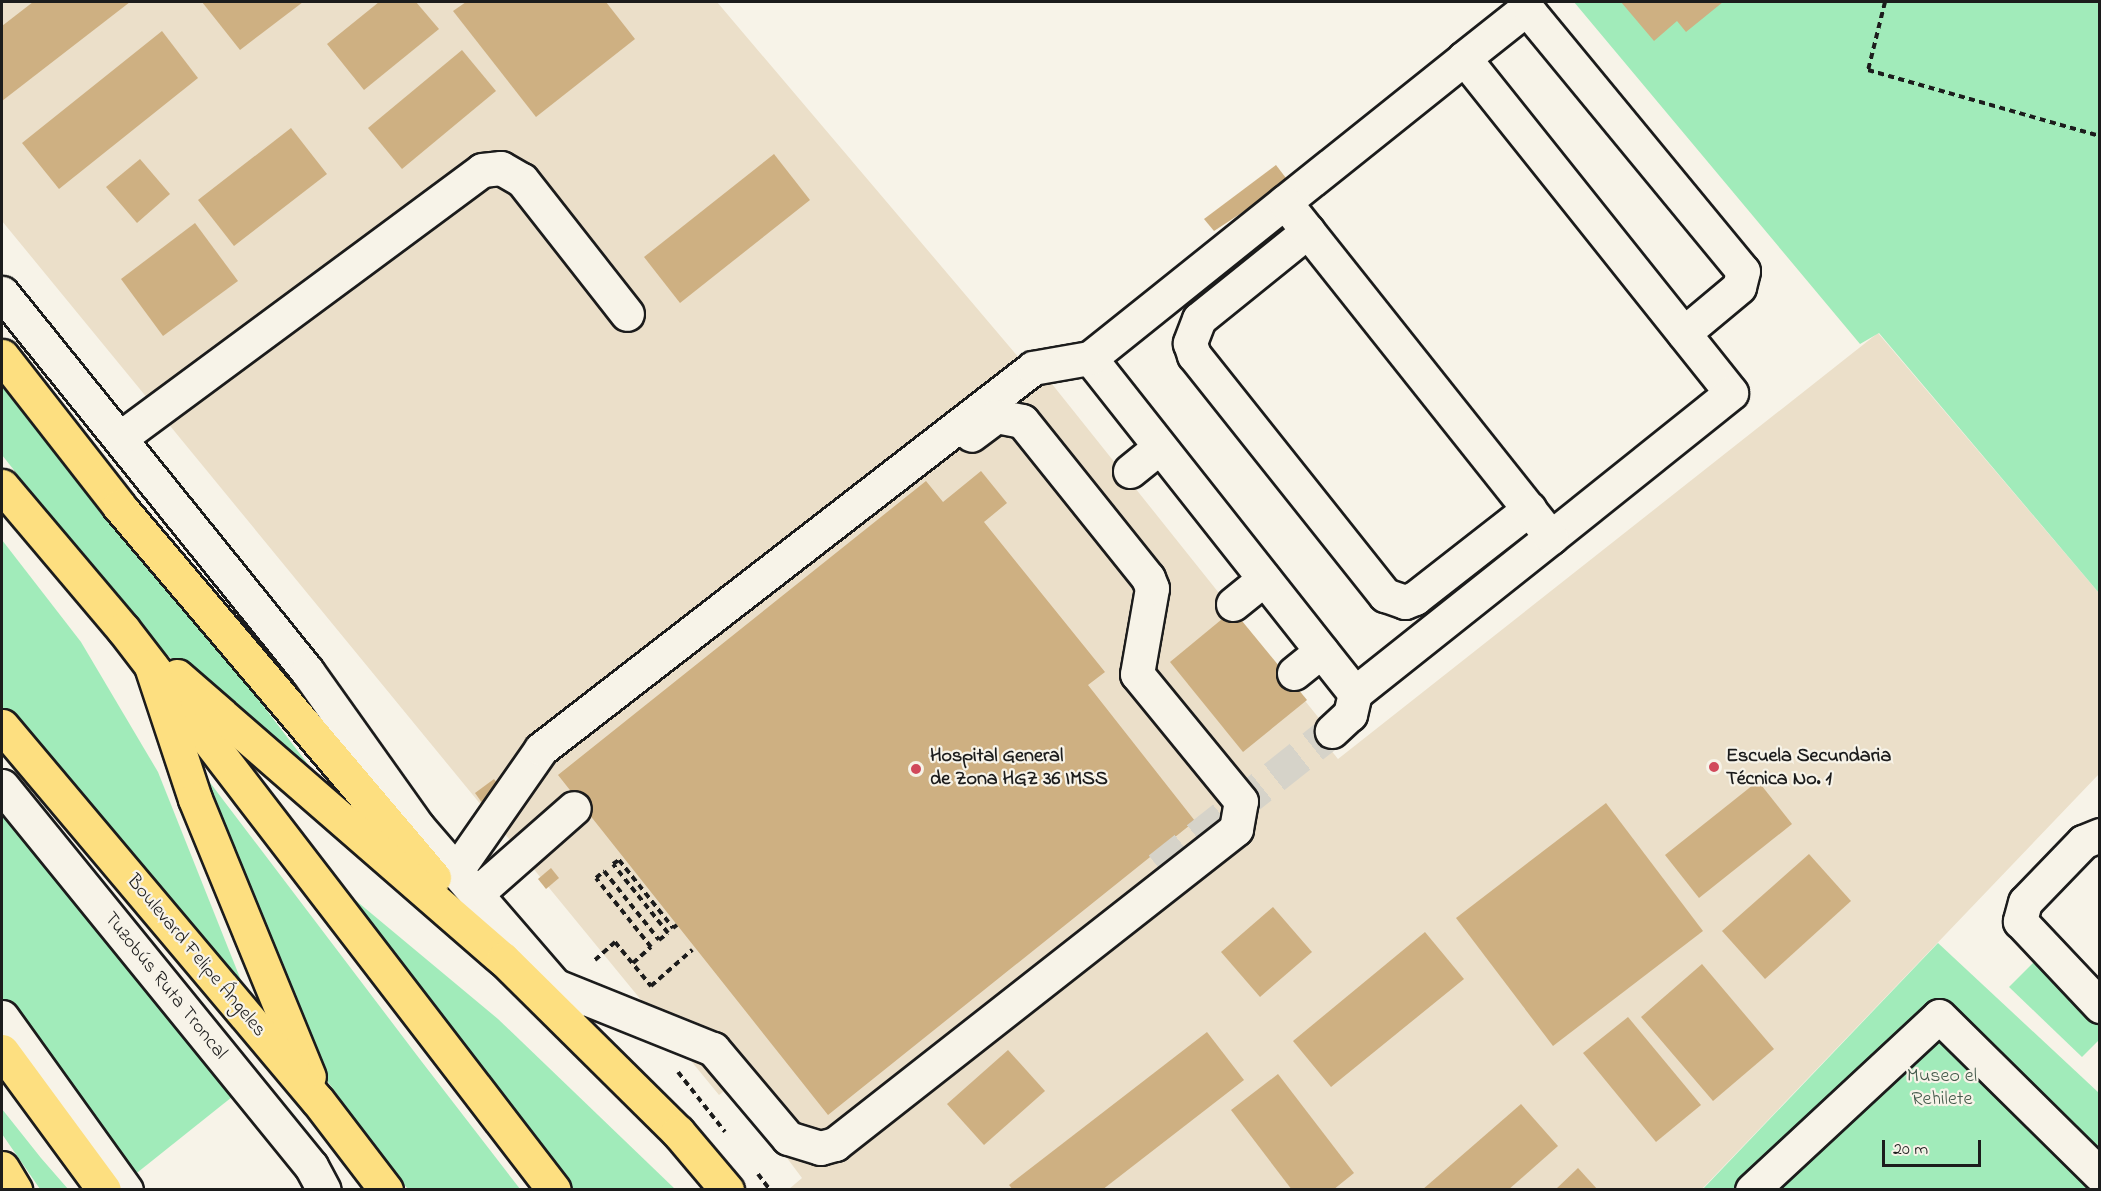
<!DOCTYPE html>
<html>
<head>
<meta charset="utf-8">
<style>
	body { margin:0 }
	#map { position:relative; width:2101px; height:1191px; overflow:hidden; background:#f7f3e8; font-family:"Indie Flower",sans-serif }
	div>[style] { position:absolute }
	.built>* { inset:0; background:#ebdfc9 }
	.green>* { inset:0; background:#a1ebba }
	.building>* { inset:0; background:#ceb082 }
	.minor-tunnel>* { height:33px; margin-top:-16.5px; transform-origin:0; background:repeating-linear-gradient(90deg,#d6d3c9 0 33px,transparent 0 49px) }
	.path>* { height:4px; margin-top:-2px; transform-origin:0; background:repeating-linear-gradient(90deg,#1c1c1c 0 6px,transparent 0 10.5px) }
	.roads { filter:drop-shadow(2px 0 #1c1c1c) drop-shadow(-2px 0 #1c1c1c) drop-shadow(0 2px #1c1c1c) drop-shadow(0 -2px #1c1c1c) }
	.minor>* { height:33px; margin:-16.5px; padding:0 16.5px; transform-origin:16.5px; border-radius:16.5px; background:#f7f3e8 }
	.major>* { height:33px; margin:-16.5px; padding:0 16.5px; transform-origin:16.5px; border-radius:16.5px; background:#fddf80 }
	.highway>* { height:33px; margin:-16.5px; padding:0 16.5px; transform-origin:16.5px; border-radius:16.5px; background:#fddf80 }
	.dots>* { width:16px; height:16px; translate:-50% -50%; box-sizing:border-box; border:3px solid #f7f3e8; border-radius:50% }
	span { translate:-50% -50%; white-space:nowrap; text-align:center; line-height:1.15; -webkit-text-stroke:4.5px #f7f3e8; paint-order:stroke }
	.poi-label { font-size:20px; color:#1c1c1c; font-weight:700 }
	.left { translate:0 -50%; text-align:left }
	.street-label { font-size:20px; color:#1c1c1c }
	.park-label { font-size:20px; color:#445a4b }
	.frame { position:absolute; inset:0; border:3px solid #1c1c1c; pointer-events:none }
	.scale { position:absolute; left:1882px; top:1140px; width:99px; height:27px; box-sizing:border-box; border:3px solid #1c1c1c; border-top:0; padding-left:8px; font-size:18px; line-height:21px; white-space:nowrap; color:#1c1c1c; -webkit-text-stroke:4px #f7f3e8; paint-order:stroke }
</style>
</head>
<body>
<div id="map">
	<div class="built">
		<i style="clip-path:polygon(2px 2px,717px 2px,1020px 359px,1040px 369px,1338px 742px,1330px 749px,1338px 759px,1878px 333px,2099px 593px,2099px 774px,1702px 1189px,789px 1189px,802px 1178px,732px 1085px,719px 1095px,2px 221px)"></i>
	</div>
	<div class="green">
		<i style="clip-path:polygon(1574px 2px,2099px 2px,2099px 593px,1879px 333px,1860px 344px)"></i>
		<i style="clip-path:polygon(2px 381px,216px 644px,349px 818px,143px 633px,2px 455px)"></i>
		<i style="clip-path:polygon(2px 540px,81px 642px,158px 772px,258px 1023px,2px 721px)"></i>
		<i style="clip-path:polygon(208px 780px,422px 1062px,520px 1189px,408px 1189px,395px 1175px,328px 1082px,285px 995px,201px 784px)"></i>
		<i style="clip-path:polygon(2px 802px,237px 1093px,133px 1176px,2px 998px)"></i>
		<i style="clip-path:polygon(306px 859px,498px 1019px,675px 1189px,562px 1189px)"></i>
		<i style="clip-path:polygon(1938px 943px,2099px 1093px,2099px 1189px,1702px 1190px)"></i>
		<i style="clip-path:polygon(2034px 962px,2099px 1025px,2099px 1040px,2082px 1057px,2009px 987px)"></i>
		<i style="clip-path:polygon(2px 1109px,41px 1158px,68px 1189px,40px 1189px,2px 1134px)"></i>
	</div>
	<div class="building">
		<i style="clip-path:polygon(33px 2px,130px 2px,2px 101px,2px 26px)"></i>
		<i style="clip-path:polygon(202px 2px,303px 2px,240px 50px)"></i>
		<i style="clip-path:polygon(379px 2px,416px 2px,439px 29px,364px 90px,327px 44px)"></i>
		<i style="clip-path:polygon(466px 2px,606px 2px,635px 39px,536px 117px,453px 11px)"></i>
		<i style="clip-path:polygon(1621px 2px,1723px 2px,1686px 32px,1677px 21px,1654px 41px)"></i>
		<i style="clip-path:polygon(162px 31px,198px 78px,59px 189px,22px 143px)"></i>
		<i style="clip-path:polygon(462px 50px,496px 91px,402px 169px,368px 128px)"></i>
		<i style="clip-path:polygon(291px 128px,327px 174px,234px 246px,198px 200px)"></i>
		<i style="clip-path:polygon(774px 154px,810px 200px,680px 303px,644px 257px)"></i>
		<i style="clip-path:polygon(140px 159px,170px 194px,137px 223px,106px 187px)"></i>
		<i style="clip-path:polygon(1276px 165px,1289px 182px,1214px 231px,1204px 219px)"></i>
		<i style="clip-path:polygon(195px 223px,238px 281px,163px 336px,121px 279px)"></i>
		<i style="clip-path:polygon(981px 471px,1007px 503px,984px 522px,1105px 672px,1088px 685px,1195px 821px,828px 1115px,558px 775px,926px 481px,943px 502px)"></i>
		<i style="clip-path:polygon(1233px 610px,1307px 700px,1243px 752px,1170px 662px)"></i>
		<i style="clip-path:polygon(494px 779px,504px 792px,485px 807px,475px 793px)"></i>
		<i style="clip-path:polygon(1758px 781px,1792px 824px,1699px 898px,1665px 855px)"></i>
		<i style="clip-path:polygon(1606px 803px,1703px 931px,1553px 1046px,1456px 918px)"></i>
		<i style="clip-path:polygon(1809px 854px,1851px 901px,1765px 979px,1722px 931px)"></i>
		<i style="clip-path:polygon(551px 868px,559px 878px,546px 889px,538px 879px)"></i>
		<i style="clip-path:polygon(1273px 907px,1312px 952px,1260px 997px,1221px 952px)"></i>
		<i style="clip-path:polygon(1425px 932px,1464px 979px,1331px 1087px,1293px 1041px)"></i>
		<i style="clip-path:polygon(1702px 964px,1774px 1049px,1713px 1101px,1641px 1017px)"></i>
		<i style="clip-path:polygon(1628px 1017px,1701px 1105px,1656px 1142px,1583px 1053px)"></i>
		<i style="clip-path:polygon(1207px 1032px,1244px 1080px,1102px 1190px,1013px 1190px,1009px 1185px)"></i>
		<i style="clip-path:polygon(1008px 1050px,1045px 1091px,984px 1145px,947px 1104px)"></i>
		<i style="clip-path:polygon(1278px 1074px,1354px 1173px,1333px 1190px,1292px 1190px,1231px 1110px)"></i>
		<i style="clip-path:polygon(1521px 1104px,1558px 1146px,1508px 1190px,1422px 1190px)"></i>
		<i style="clip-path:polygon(1578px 1168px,1598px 1190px,1555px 1190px)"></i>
	</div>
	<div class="minor-tunnel">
		<i style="left:1159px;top:868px;width:221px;rotate:-38.4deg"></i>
	</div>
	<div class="path">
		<i style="left:1885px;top:2px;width:70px;rotate:104deg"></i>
		<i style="left:1868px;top:70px;width:241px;rotate:15.9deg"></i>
		<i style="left:595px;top:960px;width:27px;rotate:-42deg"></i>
		<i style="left:615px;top:942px;width:57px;rotate:50.7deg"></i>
		<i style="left:651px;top:986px;width:55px;rotate:-41.3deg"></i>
		<i style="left:633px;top:963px;width:24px;rotate:-42deg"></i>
		<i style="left:651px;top:947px;width:88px;rotate:-128.6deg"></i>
		<i style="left:596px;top:878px;width:11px;rotate:-41deg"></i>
		<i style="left:604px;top:871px;width:88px;rotate:51.4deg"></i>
		<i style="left:659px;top:940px;width:11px;rotate:-38deg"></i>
		<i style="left:668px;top:933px;width:88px;rotate:-128.6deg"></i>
		<i style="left:613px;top:864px;width:7px;rotate:-34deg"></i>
		<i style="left:619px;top:860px;width:87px;rotate:51.5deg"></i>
		<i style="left:673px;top:928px;width:5px;rotate:-37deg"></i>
		<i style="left:678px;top:1072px;width:76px;rotate:51.9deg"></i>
		<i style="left:758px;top:1174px;width:20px;rotate:53deg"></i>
	</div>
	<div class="roads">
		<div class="minor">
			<i style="left:1464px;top:58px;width:74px;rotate:-38.4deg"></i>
			<i style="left:1522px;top:12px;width:9px;rotate:13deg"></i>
			<i style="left:1531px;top:14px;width:333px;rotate:50.5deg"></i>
			<i style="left:1743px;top:271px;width:16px;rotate:104deg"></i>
			<i style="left:1739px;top:287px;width:72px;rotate:140.1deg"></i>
			<i style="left:1308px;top:231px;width:140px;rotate:141.1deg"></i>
			<i style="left:1199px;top:319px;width:26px;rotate:111deg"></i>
			<i style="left:1190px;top:343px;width:13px;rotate:72deg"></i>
			<i style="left:1194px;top:355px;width:307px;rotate:51.5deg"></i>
			<i style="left:1385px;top:595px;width:21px;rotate:19deg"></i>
			<i style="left:1405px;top:602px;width:11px;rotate:-22deg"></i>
			<i style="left:1415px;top:598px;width:145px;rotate:-38deg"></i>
			<i style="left:2px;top:293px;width:486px;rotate:51.1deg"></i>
			<i style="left:307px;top:671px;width:191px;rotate:54.6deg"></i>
			<i style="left:418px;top:827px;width:234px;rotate:49.2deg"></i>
			<i style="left:1090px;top:358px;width:427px;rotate:51.7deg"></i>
			<i style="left:1355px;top:693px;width:22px;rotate:103deg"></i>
			<i style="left:1350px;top:714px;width:25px;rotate:137deg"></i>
			<i style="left:120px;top:438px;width:450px;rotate:-36.5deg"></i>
			<i style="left:482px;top:170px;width:19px;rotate:-6deg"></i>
			<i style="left:501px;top:168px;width:24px;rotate:30deg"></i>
			<i style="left:522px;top:180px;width:170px;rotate:51.9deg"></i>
			<i style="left:1130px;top:471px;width:38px;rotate:-39deg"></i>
			<i style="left:1233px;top:604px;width:40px;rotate:-39deg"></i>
			<i style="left:1294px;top:673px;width:35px;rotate:-39deg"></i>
			<i style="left:1355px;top:693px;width:251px;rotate:-38.5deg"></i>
			<i style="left:2px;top:786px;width:490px;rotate:50.9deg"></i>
			<i style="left:311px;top:1166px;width:27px;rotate:62deg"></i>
			<i style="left:2100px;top:835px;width:18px;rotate:158deg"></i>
			<i style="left:2083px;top:842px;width:83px;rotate:134deg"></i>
			<i style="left:2025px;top:902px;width:20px;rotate:105deg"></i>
			<i style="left:2020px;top:921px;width:117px;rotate:46.7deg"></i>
			<i style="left:456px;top:871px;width:149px;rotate:-55.1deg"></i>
			<i style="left:541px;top:749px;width:622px;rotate:-37.75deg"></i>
			<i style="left:1033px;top:368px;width:58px;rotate:-10deg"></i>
			<i style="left:1090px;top:358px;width:479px;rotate:-38.7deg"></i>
			<i style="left:1464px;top:58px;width:428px;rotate:51.4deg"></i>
			<i style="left:1731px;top:393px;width:231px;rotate:141.3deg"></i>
			<i style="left:1551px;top:537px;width:428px;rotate:-128.5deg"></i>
			<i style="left:476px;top:894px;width:130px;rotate:-41.3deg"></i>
			<i style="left:556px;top:986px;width:169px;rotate:21.9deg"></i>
			<i style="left:713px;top:1049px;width:116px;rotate:49.9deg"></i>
			<i style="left:788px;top:1138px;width:34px;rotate:17deg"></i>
			<i style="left:820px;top:1148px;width:16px;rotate:-15deg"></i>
			<i style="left:835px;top:1144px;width:510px;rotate:-38.15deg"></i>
			<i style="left:1236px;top:829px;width:28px;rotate:-80deg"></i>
			<i style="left:1241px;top:801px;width:164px;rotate:-129.3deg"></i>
			<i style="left:1137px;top:674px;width:87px;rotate:-80.1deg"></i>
			<i style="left:1152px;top:588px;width:11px;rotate:-112deg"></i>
			<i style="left:1148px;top:578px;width:201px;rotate:-128.7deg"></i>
			<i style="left:1022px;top:421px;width:26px;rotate:-169deg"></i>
			<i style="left:996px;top:416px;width:31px;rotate:143deg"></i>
			<i style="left:2px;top:1017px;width:213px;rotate:54.4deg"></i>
			<i style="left:1752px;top:1190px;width:255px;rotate:-42.9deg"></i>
			<i style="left:1939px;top:1016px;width:226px;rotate:44.6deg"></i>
		</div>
		<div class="major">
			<i style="left:2px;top:356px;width:190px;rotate:52deg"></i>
			<i style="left:119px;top:506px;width:487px;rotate:49.7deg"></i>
			<i style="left:2px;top:486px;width:187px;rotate:49.8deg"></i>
			<i style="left:123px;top:629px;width:707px;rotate:52.47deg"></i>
			<i style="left:177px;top:676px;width:432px;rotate:41deg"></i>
			<i style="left:503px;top:959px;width:246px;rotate:44.7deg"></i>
			<i style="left:678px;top:1132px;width:76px;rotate:49.8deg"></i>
			<i style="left:2px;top:1168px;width:26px;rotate:59deg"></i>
		</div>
		<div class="highway">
			<i style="left:151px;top:666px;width:140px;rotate:71.7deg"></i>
			<i style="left:195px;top:799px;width:300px;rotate:67.7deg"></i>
			<i style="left:2px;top:726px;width:490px;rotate:49.9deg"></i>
			<i style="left:318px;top:1101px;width:112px;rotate:52.6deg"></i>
			<i style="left:2px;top:1051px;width:172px;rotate:53.7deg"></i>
		</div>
	</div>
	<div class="dots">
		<i style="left:1714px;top:767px;background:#d1495b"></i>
		<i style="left:916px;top:769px;background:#d1495b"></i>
	</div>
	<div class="poi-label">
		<span class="left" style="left:1726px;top:768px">Escuela Secundaria<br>Técnica No. 1</span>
		<span class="left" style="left:930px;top:768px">Hospital General<br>de Zona HGZ 36 IMSS</span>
	</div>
	<div class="street-label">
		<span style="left:196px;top:956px;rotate:50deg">Boulevard Felipe Ángeles</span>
		<span style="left:165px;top:986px;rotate:51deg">Tuzobús Ruta Troncal</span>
	</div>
	<div class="park-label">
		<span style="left:1942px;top:1088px">Museo el<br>Rehilete</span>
	</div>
	<div class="frame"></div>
	<div class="scale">20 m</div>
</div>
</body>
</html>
